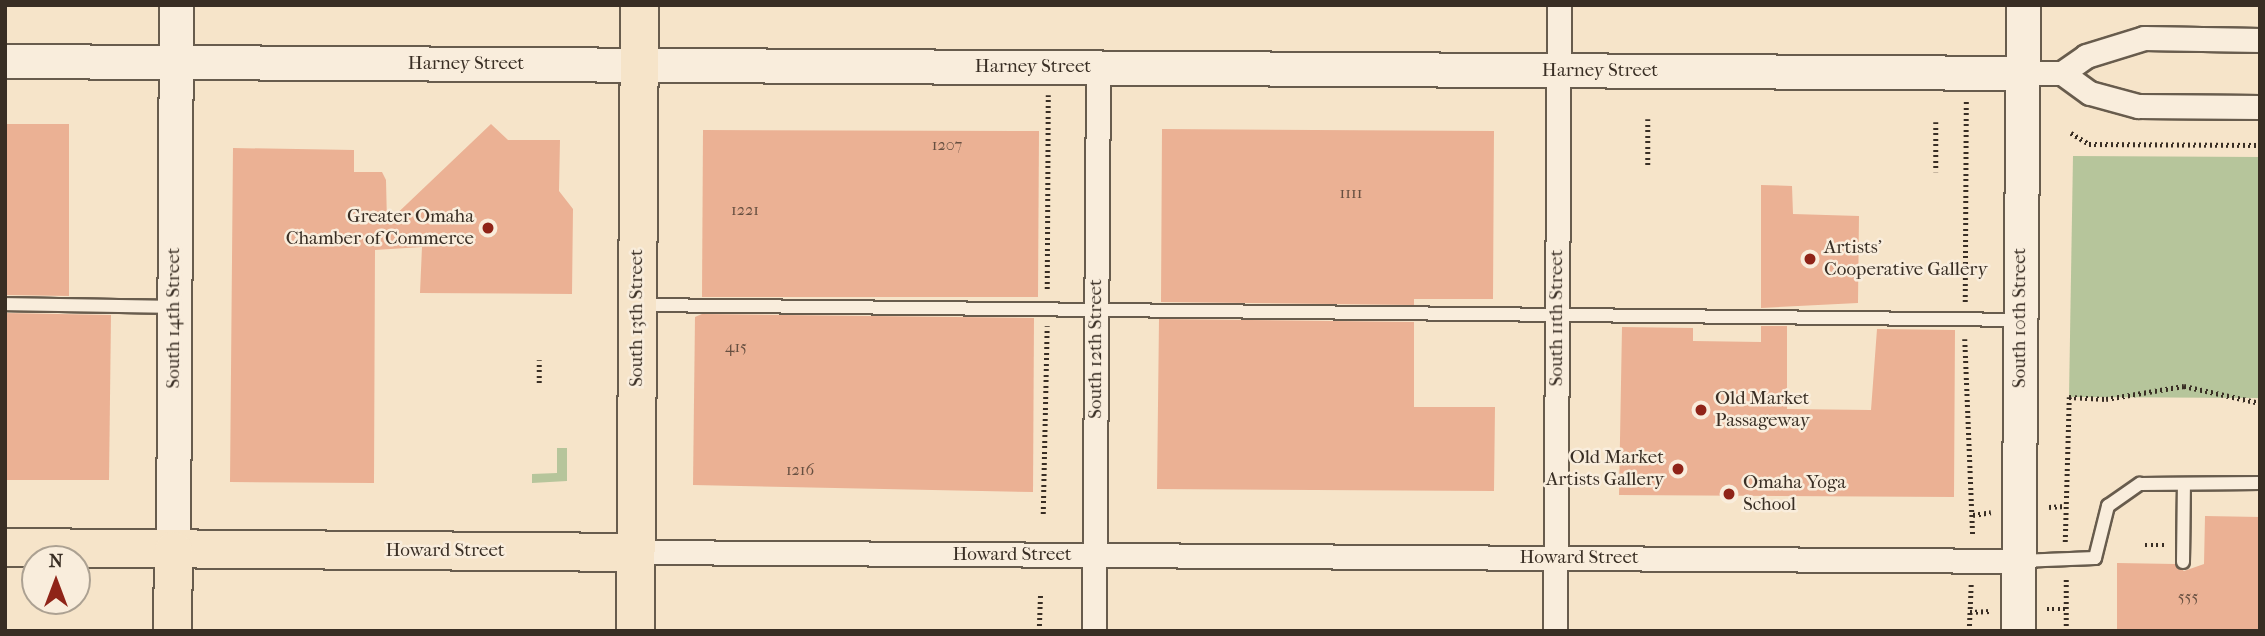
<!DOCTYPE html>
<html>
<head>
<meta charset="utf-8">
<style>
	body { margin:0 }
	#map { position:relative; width:2265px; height:636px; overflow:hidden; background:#f6e4c9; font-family:"IM FELL French Canon",serif }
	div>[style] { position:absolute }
	.green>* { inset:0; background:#b6c59b }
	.building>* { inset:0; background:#ebb194 }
	.path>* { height:4.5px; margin-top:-2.25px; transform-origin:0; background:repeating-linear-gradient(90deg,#392e24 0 2px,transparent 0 5.5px) }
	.roads { filter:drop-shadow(2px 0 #685c4d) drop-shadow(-2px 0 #685c4d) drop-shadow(0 2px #685c4d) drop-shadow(0 -2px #685c4d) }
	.service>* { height:12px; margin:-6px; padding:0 6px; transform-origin:6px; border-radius:6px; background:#f9eddc }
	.minor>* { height:23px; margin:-11.5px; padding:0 11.5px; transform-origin:11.5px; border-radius:11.5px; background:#f9eddc }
	.secondary>* { height:33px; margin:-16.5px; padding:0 16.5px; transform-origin:16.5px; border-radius:16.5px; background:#f9eddc }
	.primary>* { height:37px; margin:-18.5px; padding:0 18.5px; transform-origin:18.5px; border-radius:18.5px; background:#f6e4c9 }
	.dots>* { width:19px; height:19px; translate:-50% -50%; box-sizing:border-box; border:4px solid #f9eddc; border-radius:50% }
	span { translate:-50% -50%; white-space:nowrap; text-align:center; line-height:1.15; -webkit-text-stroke:5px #f9eddc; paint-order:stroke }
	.number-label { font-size:16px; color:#664f40 }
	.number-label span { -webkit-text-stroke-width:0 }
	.street-label { font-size:19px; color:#392e24 }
	.poi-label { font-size:19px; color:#392e24 }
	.right { translate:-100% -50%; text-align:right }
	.left { translate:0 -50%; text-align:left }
	.frame { position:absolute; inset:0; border:7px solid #392e24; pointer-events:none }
	.north { position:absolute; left:21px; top:545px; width:70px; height:70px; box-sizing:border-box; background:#f9eddc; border:2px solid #aca192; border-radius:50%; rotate:0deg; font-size:19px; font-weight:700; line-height:28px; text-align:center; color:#392e24 }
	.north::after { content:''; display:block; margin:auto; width:24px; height:32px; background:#8f2418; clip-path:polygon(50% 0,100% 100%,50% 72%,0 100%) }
</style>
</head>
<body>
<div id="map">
	<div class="green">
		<i style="clip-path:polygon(2073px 156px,2260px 157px,2260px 398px,2069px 397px)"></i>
		<i style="clip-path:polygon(557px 448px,567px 448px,567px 481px,532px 483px,532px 474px,557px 473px)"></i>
	</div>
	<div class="building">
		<i style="clip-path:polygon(5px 124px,69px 124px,69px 296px,5px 295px)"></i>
		<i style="clip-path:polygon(491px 124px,508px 140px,560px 140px,559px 191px,573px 209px,572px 294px,420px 293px,422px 247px,375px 250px,374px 483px,230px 482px,233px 148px,354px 150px,354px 172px,382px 172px,386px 180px,387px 223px)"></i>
		<i style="clip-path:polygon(1162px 129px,1494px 131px,1493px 299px,1414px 299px,1414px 305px,1161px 302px)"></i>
		<i style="clip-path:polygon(703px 130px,1039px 131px,1038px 297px,702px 297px)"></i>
		<i style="clip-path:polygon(1761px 185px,1792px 186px,1793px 214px,1859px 216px,1858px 303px,1761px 308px)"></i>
		<i style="clip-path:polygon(5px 313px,111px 315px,109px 480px,5px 480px)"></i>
		<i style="clip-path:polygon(702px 314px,1034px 318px,1033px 492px,693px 485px,695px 317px)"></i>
		<i style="clip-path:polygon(1159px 319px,1414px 322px,1414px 407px,1495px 407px,1494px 491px,1157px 489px)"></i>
		<i style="clip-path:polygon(1761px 326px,1787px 326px,1787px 409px,1871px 410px,1877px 329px,1955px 330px,1954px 497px,1619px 495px,1622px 327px,1693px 328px,1693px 341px,1761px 342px)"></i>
		<i style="clip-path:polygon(2205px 516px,2260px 517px,2260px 631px,2117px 631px,2117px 563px,2175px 564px,2184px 571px,2204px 564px)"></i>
	</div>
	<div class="path">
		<i style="left:1674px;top:5px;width:2px;rotate:90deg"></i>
		<i style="left:1648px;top:119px;width:48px;rotate:90deg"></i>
		<i style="left:1936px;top:122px;width:50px;rotate:90deg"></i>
		<i style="left:2071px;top:133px;width:21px;rotate:31deg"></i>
		<i style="left:2089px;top:144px;width:171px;rotate:0.3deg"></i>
		<i style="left:1047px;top:289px;width:194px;rotate:-89.7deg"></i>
		<i style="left:1965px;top:302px;width:201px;rotate:-89.7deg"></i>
		<i style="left:1965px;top:339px;width:196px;rotate:87.7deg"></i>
		<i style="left:539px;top:383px;width:23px;rotate:-90deg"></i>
		<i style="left:2049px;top:507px;width:16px;rotate:-4deg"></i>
		<i style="left:1043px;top:514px;width:188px;rotate:-88.8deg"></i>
		<i style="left:1973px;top:515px;width:18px;rotate:-9deg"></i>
		<i style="left:2065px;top:542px;width:145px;rotate:-88.4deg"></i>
		<i style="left:2069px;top:397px;width:37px;rotate:3deg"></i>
		<i style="left:2106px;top:399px;width:79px;rotate:-9.5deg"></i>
		<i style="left:2184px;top:386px;width:78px;rotate:12.6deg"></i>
		<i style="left:2145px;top:545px;width:20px"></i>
		<i style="left:2047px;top:609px;width:19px"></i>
		<i style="left:1970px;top:612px;width:20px;rotate:-3deg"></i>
		<i style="left:1039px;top:631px;width:37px;rotate:-88deg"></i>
		<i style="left:1969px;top:631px;width:48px;rotate:-87.6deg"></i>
		<i style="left:2066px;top:631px;width:52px;rotate:-90deg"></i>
	</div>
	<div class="roads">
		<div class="service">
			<i style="left:5px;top:304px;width:168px;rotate:1deg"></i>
			<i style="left:641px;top:305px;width:1378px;rotate:0.62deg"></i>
			<i style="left:2020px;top:561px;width:75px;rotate:-2.3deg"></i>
			<i style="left:2095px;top:558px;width:54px;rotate:-76deg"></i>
			<i style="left:2108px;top:506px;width:39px;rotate:-35deg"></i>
			<i style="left:2140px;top:484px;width:120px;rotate:-0.5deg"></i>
			<i style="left:2183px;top:562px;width:78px;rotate:-89.3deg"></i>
		</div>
		<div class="minor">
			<i style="left:2022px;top:73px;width:40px"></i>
			<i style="left:2062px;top:73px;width:34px;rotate:36deg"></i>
			<i style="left:2090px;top:93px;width:50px;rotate:15.2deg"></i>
			<i style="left:2138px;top:106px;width:122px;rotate:0.5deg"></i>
			<i style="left:2062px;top:73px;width:29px;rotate:-35deg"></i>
			<i style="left:2086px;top:56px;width:61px;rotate:-17.2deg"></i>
			<i style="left:2144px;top:38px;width:116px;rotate:1deg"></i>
			<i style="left:635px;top:552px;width:1384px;rotate:0.37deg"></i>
			<i style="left:1094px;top:631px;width:563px;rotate:-89.59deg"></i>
			<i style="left:1555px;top:631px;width:626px;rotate:-89.63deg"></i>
		</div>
		<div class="secondary">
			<i style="left:5px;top:61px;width:2017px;rotate:0.34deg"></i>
			<i style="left:173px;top:550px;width:545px;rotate:-89.68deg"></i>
			<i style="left:2018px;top:631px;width:626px;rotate:-89.54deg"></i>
		</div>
		<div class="primary">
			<i style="left:5px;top:547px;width:630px;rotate:0.45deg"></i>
			<i style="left:172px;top:631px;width:81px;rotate:-89.3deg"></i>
			<i style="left:635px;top:631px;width:626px;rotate:-89.63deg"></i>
		</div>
	</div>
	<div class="dots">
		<i style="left:488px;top:228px;background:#8f2418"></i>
		<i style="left:1810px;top:259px;background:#8f2418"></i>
		<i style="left:1701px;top:410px;background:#8f2418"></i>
		<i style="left:1678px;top:469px;background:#8f2418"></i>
		<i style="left:1729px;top:494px;background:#8f2418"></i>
	</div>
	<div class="number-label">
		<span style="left:947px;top:145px">1207</span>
		<span style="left:1351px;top:193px">1111</span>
		<span style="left:745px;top:210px">1221</span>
		<span style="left:736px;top:347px">415</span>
		<span style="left:800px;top:470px">1216</span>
		<span style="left:2188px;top:597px">555</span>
	</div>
	<div class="street-label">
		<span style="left:466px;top:64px">Harney Street</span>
		<span style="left:1033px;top:67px">Harney Street</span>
		<span style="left:1600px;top:71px">Harney Street</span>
		<span style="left:174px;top:318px;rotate:-90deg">South 14th Street</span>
		<span style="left:637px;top:318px;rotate:-90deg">South 13th Street</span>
		<span style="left:1557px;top:318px;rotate:-90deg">South 11th Street</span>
		<span style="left:2020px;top:318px;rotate:-90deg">South 10th Street</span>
		<span style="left:1096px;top:349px;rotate:-90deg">South 12th Street</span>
		<span style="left:445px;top:551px">Howard Street</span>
		<span style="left:1012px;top:555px">Howard Street</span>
		<span style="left:1579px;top:558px">Howard Street</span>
	</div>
	<div class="poi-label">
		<span class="right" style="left:474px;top:228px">Greater Omaha<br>Chamber of Commerce</span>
		<span class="left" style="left:1824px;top:259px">Artists'<br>Cooperative Gallery</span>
		<span class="left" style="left:1715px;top:410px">Old Market<br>Passageway</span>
		<span class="right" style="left:1664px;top:469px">Old Market<br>Artists Gallery</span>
		<span class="left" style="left:1743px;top:494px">Omaha Yoga<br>School</span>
	</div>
	<div class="frame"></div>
	<div class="north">N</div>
</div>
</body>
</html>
